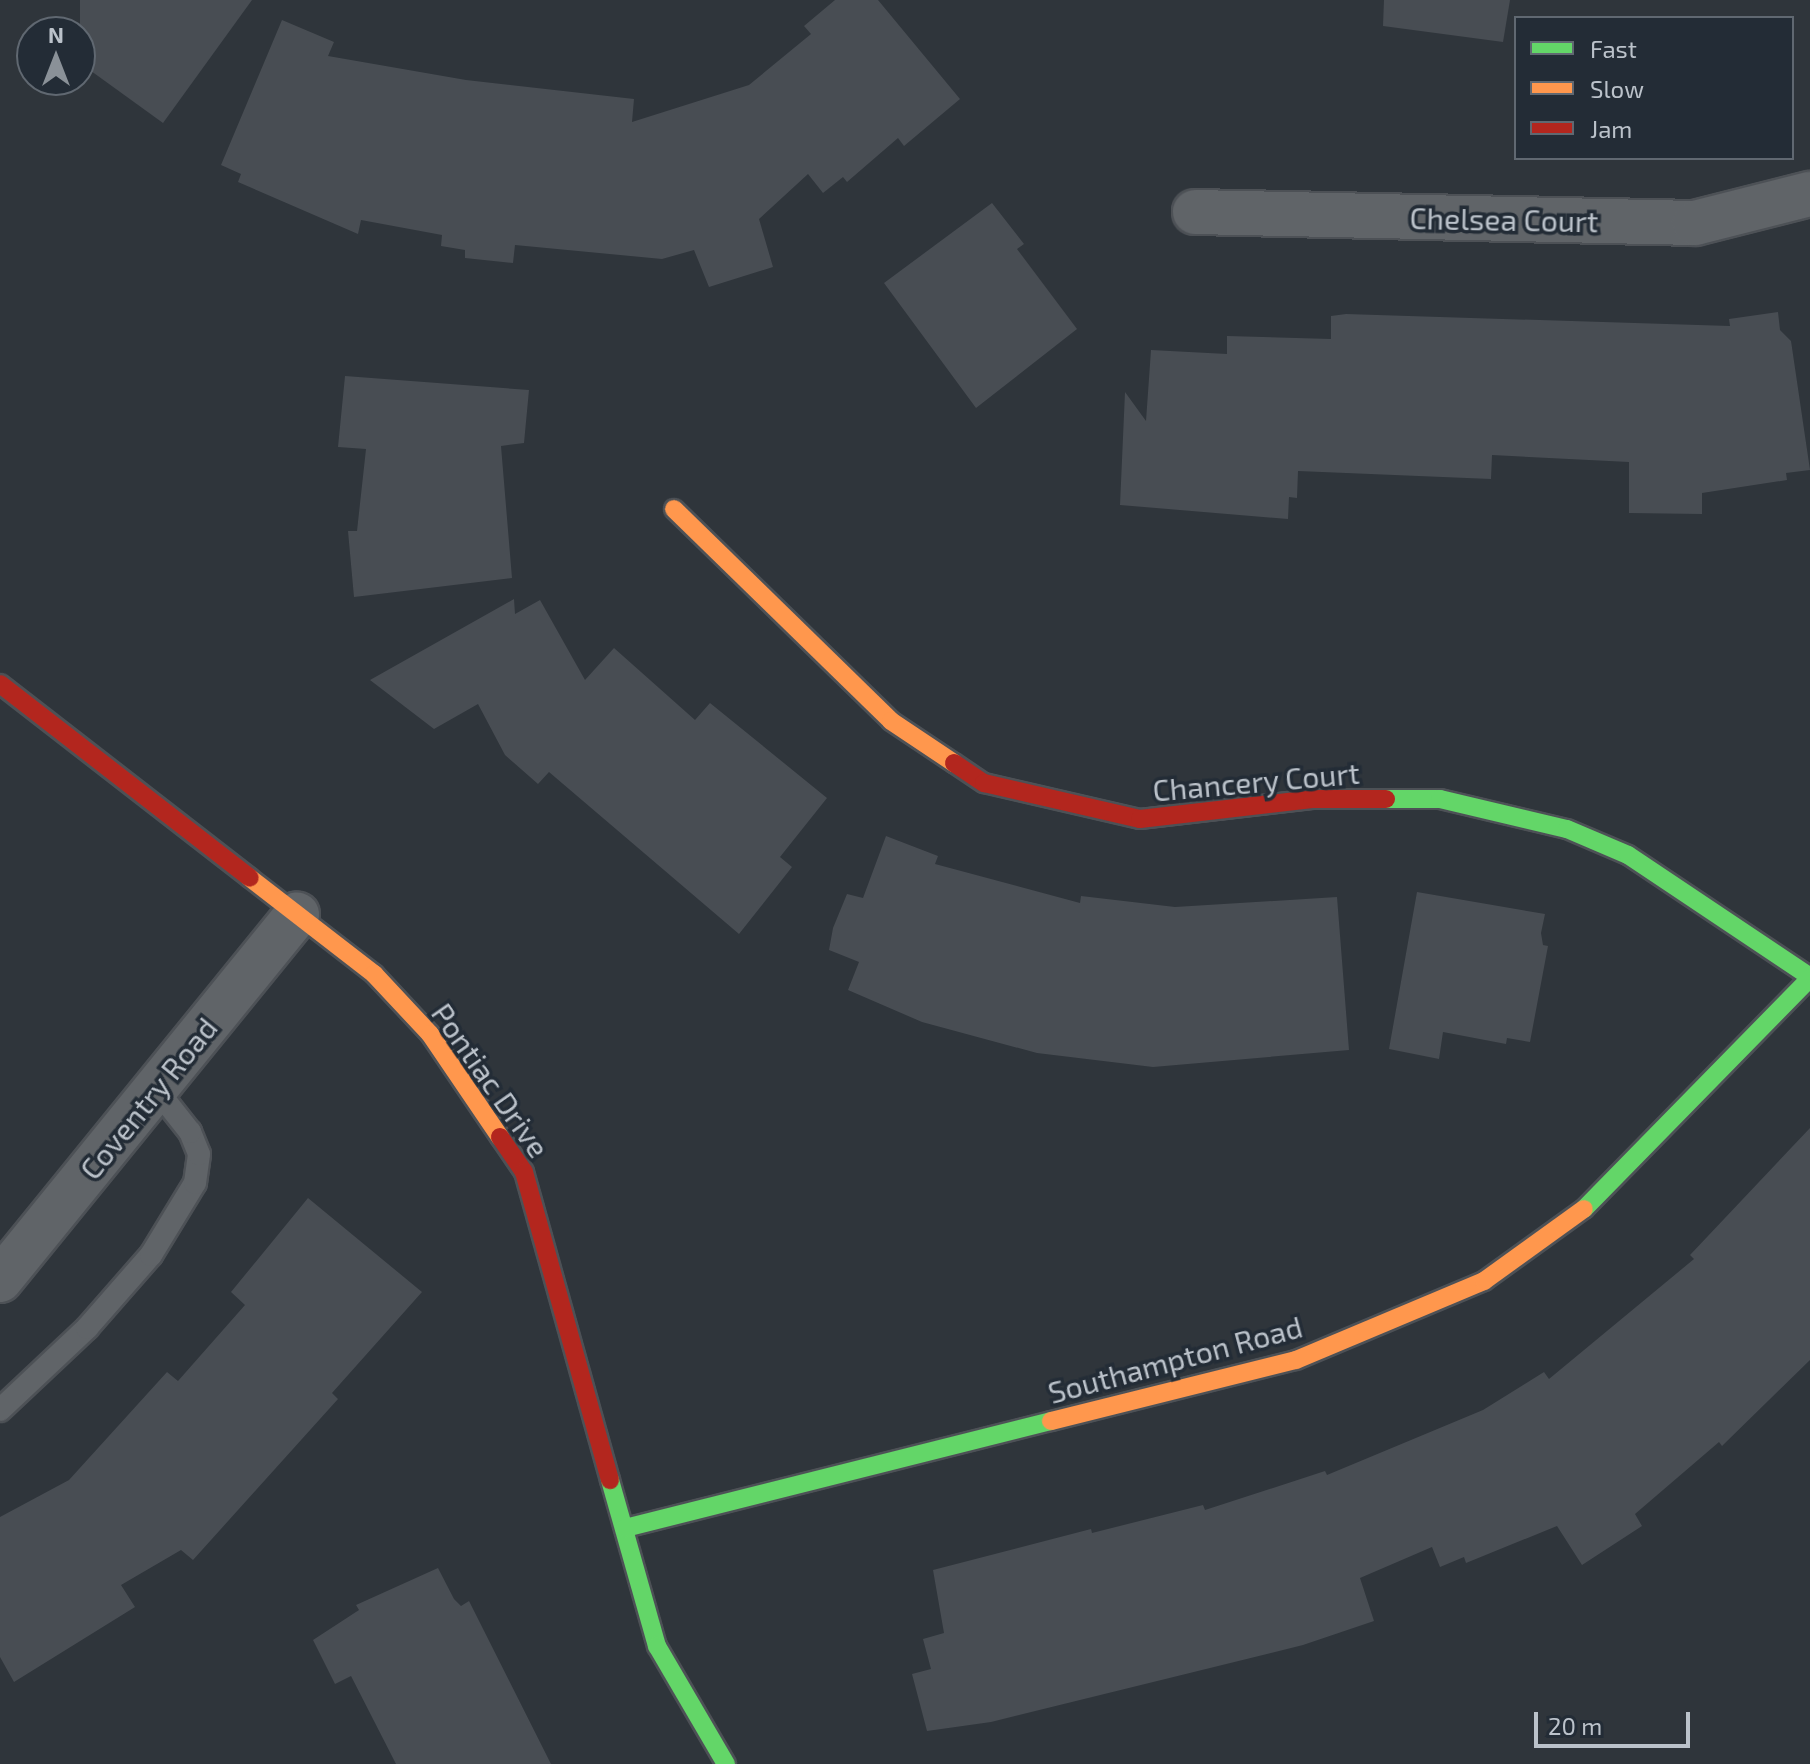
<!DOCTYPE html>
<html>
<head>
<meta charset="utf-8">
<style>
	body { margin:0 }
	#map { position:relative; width:1810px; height:1764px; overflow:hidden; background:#2f353b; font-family:"Exo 2",sans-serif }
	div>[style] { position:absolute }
	.building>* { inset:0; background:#484d53 }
	.roads { filter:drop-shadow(2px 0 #4d5156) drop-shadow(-2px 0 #4d5156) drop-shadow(0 2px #4d5156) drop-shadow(0 -2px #4d5156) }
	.lane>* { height:22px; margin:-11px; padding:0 11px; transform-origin:11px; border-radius:11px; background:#606468 }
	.street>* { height:44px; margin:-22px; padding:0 22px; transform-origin:22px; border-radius:22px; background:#606468 }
	.fast>* { height:18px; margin:-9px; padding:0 9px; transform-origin:9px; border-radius:9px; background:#63d668 }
	.slow>* { height:18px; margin:-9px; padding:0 9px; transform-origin:9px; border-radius:9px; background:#ff974d }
	.jam>* { height:18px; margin:-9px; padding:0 9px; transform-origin:9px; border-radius:9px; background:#b3261e }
	span { translate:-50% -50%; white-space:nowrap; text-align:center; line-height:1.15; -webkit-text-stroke:7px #232c36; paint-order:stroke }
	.street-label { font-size:30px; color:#bbc2ca }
	.legend { position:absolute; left:1514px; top:16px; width:280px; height:144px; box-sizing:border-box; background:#232c36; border:2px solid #606871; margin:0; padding:10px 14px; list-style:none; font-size:24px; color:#bbc2ca }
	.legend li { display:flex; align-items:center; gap:16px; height:40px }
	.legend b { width:40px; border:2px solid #606871 }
	.north { position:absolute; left:16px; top:16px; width:80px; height:80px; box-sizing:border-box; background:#232c36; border:2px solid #606871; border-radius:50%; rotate:0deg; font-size:22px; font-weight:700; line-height:32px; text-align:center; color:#bbc2ca }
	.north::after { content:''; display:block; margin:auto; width:28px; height:36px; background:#8a9198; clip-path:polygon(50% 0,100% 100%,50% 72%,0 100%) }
	.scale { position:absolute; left:1534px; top:1712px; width:156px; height:36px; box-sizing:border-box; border:4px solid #bbc2ca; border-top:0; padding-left:10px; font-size:24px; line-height:28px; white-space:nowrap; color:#bbc2ca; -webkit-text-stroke:6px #232c36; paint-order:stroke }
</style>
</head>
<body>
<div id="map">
	<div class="building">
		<i style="clip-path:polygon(80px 0,252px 0,163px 123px,80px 63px)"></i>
		<i style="clip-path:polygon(835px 0,878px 0,960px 99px,904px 146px,898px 138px,847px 182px,843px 177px,823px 193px,808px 174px,759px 219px,773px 267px,709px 287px,694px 250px,662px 259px,515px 245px,513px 263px,465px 258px,465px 250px,441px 246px,442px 235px,361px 220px,358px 234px,238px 182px,241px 174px,221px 165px,282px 20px,334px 42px,328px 56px,466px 80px,634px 99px,632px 122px,749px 85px,811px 34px,804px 26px)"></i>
		<i style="clip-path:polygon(1384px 0,1510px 0,1503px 42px,1383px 26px)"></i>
		<i style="clip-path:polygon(992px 203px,1024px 244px,1017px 249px,1077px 329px,976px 408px,884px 283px)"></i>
		<i style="clip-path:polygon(1778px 312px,1780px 330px,1791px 341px,1810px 470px,1786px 473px,1787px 480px,1702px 493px,1702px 514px,1629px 513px,1629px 462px,1492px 455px,1491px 479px,1298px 471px,1297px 498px,1289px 497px,1288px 519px,1120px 505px,1125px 392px,1146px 421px,1151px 350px,1227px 354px,1227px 336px,1331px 339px,1331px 316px,1346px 314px,1730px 326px,1729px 319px)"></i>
		<i style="clip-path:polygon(345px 376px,529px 390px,524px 443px,501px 446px,512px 578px,354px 597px,348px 531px,357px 531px,366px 449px,338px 447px)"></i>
		<i style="clip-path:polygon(514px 599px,515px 614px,540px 600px,585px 680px,614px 648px,695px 720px,710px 703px,827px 798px,780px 857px,792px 867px,739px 934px,549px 772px,538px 784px,505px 755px,478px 704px,434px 729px,370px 680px)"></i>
		<i style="clip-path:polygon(886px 836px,938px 856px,935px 864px,1080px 903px,1081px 896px,1175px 907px,1337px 897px,1349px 1050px,1153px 1067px,1037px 1053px,922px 1022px,848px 990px,859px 962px,829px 950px,833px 928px,847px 894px,863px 898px)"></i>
		<i style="clip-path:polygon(1417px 892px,1545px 914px,1541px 933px,1543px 945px,1548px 946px,1530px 1042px,1507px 1038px,1506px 1044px,1443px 1032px,1439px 1059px,1389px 1049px)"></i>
		<i style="clip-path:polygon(1810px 1128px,1810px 1360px,1722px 1446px,1719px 1442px,1635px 1514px,1642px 1526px,1582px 1565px,1557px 1526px,1466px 1563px,1464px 1557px,1440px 1567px,1432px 1547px,1360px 1578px,1374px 1621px,1303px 1645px,991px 1722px,927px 1731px,912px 1674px,931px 1669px,923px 1639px,944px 1633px,933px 1570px,1091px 1529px,1092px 1533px,1203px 1505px,1205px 1510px,1325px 1471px,1327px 1475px,1483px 1410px,1544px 1372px,1549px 1379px,1694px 1259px,1690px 1255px)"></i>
		<i style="clip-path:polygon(308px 1198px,422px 1292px,332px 1393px,338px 1399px,193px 1560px,181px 1550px,121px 1585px,135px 1607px,14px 1682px,0 1657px,0 1517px,69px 1480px,167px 1372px,178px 1381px,245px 1305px,231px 1292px)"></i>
		<i style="clip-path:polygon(438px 1568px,454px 1599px,461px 1606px,469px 1601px,551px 1764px,396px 1764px,351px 1676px,335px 1684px,313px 1640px,359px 1610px,356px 1605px)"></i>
	</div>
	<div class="roads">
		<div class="lane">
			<i style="left:0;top:1410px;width:120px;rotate:-43.3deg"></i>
			<i style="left:87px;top:1328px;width:97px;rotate:-48.8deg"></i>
			<i style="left:151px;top:1255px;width:84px;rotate:-58.6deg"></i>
			<i style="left:195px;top:1183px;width:29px;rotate:-82deg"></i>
			<i style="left:199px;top:1154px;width:24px;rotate:-112deg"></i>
			<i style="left:190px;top:1132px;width:55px;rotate:-128.3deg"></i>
		</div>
		<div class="street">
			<i style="left:1195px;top:212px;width:500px;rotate:1.26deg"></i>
			<i style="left:1695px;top:223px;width:119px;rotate:-14.2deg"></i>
			<i style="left:0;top:1280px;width:471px;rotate:-50.9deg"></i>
		</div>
		<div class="fast">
			<i style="left:1386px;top:799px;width:54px"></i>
			<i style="left:1440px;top:799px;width:130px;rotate:13.3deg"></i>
			<i style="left:1567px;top:829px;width:66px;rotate:23.1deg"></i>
			<i style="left:1628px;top:855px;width:219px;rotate:33.8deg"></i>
			<i style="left:1584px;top:1209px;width:323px;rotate:-45.6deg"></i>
			<i style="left:610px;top:1480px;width:173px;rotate:74.2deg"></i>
			<i style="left:657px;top:1646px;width:137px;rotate:59.7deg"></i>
			<i style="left:625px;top:1528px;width:439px;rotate:-14.1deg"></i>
		</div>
		<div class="slow">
			<i style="left:674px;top:509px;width:303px;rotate:44.3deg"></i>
			<i style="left:891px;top:721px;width:76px;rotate:33.7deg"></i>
			<i style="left:250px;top:878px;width:157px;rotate:37.7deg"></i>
			<i style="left:374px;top:974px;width:82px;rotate:47deg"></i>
			<i style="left:430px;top:1034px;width:125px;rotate:55.8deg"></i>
			<i style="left:1051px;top:1421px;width:252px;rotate:-14deg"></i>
			<i style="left:1296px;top:1360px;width:204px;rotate:-22.8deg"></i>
			<i style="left:1484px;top:1281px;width:123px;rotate:-35.8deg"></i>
		</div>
		<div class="jam">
			<i style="left:0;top:684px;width:316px;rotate:37.8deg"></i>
			<i style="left:954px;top:763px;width:36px;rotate:34deg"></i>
			<i style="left:984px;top:783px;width:160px;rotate:13deg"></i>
			<i style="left:1140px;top:819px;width:173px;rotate:-6.6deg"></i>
			<i style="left:1312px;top:799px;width:74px"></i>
			<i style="left:500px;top:1137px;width:42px;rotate:55.6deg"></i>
			<i style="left:524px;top:1172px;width:320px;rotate:74.4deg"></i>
		</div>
	</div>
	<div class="street-label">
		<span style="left:1504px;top:219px;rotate:1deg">Chelsea Court</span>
		<span style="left:1256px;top:781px;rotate:-5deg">Chancery Court</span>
		<span style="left:491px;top:1080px;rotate:55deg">Pontiac Drive</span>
		<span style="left:148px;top:1098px;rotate:-51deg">Coventry Road</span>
		<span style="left:1175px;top:1359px;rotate:-15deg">Southampton Road</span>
	</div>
	<ul class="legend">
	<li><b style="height:10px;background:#63d668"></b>Fast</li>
	<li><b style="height:10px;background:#ff974d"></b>Slow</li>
	<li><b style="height:10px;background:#b3261e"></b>Jam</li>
	</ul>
	<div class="north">N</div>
	<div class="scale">20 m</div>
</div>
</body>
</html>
